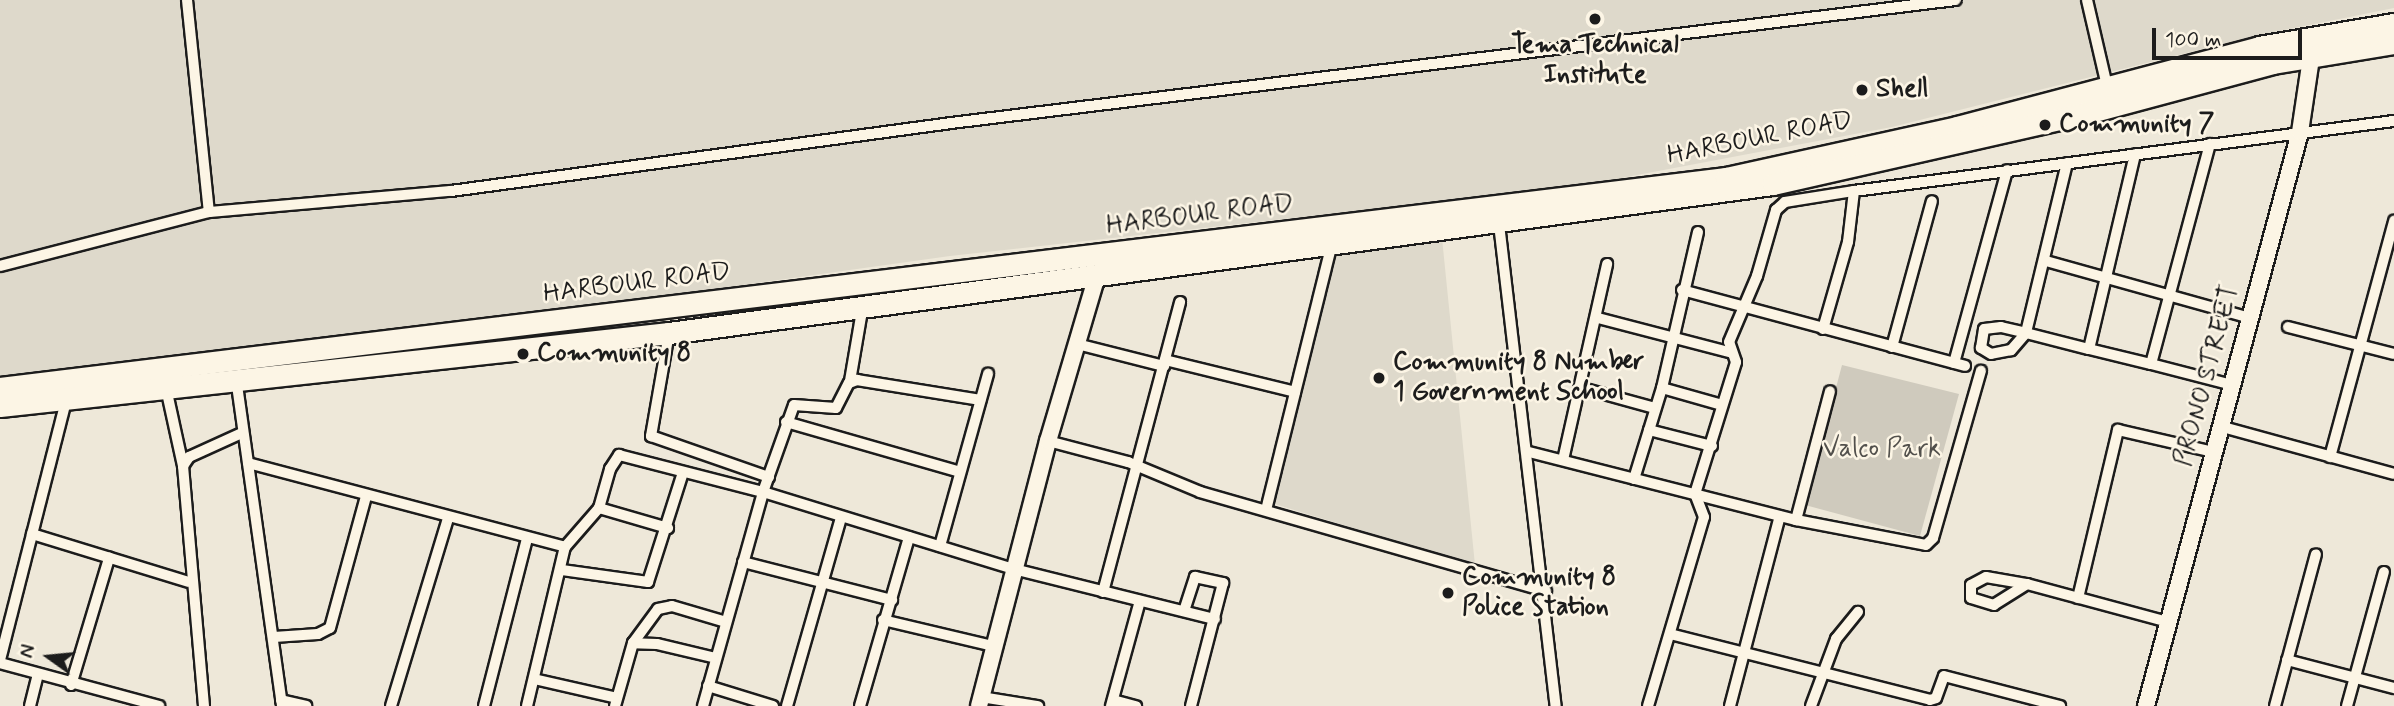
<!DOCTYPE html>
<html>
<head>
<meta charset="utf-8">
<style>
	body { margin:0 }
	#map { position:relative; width:2394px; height:706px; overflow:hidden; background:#eee8d9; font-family:Mynerve,sans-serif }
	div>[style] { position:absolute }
	.built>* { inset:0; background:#ded9cb }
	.green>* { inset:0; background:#cfcabd }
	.roads { filter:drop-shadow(2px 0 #1c1c1c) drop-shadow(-2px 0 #1c1c1c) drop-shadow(0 2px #1c1c1c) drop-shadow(0 -2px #1c1c1c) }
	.street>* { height:10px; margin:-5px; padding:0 5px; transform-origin:5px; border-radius:5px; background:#fcf5e5 }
	.secondary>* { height:16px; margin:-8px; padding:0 8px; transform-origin:8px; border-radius:8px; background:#fcf5e5 }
	.highway>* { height:21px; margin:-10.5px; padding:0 10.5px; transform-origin:10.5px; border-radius:10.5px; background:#fcf5e5 }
	.dots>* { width:19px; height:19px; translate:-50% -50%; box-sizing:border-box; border:4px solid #fcf5e5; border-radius:50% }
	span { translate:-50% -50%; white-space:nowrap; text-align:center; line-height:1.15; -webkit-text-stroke:5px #fcf5e5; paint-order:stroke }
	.poi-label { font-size:26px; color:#1c1c1c; font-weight:700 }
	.left { translate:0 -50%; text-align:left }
	.street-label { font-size:26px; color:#1c1c1c }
	.park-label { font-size:26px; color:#52504c }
	.north { position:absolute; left:14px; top:622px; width:70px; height:70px; -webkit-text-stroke:5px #fcf5e5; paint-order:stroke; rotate:285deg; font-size:19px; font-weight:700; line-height:28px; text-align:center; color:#1c1c1c }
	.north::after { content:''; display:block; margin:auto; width:24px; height:32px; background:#1c1c1c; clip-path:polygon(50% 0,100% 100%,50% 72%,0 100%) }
	.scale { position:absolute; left:2152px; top:28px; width:150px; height:32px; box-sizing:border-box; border:4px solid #1c1c1c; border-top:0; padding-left:9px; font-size:21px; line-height:24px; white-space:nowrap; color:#1c1c1c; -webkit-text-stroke:5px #fcf5e5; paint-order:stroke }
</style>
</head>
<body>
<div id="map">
	<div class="built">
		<i style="clip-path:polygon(0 0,2394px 0,2394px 8px,2250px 37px,1892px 127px,1579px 186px,950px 256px,605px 304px,0 376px)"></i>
		<i style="clip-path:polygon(1442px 238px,1475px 565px,1268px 502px,1333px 253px)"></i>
	</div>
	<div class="green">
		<i style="clip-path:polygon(1842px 365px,1959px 394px,1920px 536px,1805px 505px)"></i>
	</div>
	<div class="roads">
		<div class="street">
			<i style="left:187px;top:0;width:213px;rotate:84.1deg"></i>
			<i style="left:2087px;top:0;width:88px;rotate:76.9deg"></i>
			<i style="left:2067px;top:163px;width:175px;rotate:103.6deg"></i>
			<i style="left:2026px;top:333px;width:23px;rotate:131deg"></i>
			<i style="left:2011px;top:350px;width:20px;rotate:169deg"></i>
			<i style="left:1991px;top:354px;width:12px;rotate:-149deg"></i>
			<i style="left:1981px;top:348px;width:19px;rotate:-81deg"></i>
			<i style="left:1984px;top:329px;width:17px;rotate:-7deg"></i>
			<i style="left:2001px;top:327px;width:26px;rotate:13deg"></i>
			<i style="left:2026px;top:333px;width:65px;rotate:14.3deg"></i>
			<i style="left:2089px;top:349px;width:64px;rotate:13.6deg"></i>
			<i style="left:2151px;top:364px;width:84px;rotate:14.5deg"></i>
			<i style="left:1499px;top:224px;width:485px;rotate:83.3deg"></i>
			<i style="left:2046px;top:261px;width:212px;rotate:15.6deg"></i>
			<i style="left:0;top:266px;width:216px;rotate:-14.5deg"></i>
			<i style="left:209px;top:212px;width:243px;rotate:-5deg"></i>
			<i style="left:451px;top:191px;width:505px;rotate:-7.74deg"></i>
			<i style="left:951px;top:123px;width:1012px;rotate:-6.98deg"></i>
			<i style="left:1682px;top:290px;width:293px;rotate:15deg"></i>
			<i style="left:1598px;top:318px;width:138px;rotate:14.6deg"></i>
			<i style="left:2288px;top:327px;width:109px;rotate:14.3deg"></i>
			<i style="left:1823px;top:329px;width:91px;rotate:-74deg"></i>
			<i style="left:1848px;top:242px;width:51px;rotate:-83.3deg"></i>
			<i style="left:1854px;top:191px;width:545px;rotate:-7.39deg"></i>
			<i style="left:669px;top:333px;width:105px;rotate:99.9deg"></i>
			<i style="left:651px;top:436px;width:125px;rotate:19.2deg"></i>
			<i style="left:1077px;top:344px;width:90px;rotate:14.2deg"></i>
			<i style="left:1892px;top:347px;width:151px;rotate:-74.7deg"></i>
			<i style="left:2089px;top:349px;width:200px;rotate:-76.7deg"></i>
			<i style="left:1165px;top:360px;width:134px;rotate:13.8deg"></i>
			<i style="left:1954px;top:363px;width:200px;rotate:-74.6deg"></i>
			<i style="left:2151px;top:364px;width:228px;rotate:-75deg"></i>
			<i style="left:236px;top:378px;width:331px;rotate:82deg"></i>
			<i style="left:850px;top:381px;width:77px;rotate:-80.3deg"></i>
			<i style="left:166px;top:388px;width:80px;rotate:77.7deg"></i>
			<i style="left:1582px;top:388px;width:76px;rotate:15.3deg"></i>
			<i style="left:1662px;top:388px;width:62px;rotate:15.8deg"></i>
			<i style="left:786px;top:422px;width:181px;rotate:16deg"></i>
			<i style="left:2219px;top:426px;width:181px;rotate:15.3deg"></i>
			<i style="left:1649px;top:430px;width:65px;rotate:14.3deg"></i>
			<i style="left:1048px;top:441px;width:83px;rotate:14.7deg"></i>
			<i style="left:1128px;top:462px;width:78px;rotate:22.6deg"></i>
			<i style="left:1200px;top:492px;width:360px;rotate:16deg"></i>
			<i style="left:1529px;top:452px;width:276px;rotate:14.3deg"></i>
			<i style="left:1796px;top:520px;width:132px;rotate:10.9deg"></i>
			<i style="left:1926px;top:545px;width:10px;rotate:-45deg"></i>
			<i style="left:1933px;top:538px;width:174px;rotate:-74deg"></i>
			<i style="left:2330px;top:457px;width:245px;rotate:-74.8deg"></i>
			<i style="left:1563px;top:460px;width:201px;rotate:-77.3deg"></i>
			<i style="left:248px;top:463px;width:328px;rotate:14.8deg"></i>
			<i style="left:1634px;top:479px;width:95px;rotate:-72.9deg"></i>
			<i style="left:1662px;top:388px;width:160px;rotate:-77deg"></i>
			<i style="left:599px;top:508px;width:72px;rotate:16.2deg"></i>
			<i style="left:1266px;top:510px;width:271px;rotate:-76.1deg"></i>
			<i style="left:1796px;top:520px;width:133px;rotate:-75.2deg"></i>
			<i style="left:32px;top:534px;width:164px;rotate:17deg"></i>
			<i style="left:940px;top:546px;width:179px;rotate:-74.4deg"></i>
			<i style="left:743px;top:562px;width:154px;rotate:14.3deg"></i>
			<i style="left:562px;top:570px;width:87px;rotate:7.9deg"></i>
			<i style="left:648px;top:582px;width:115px;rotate:-72.3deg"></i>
			<i style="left:2027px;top:584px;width:39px;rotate:148deg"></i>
			<i style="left:1994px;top:605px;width:24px;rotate:-163deg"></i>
			<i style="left:1971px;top:598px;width:13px;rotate:-90deg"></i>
			<i style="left:1971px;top:585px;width:17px;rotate:-28deg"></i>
			<i style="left:1986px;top:577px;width:42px;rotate:9.7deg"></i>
			<i style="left:2027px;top:584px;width:146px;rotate:15.1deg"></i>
			<i style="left:1103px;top:592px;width:300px;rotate:-75.1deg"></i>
			<i style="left:2078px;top:598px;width:173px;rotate:-76.6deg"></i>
			<i style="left:2118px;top:430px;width:98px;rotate:13deg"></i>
			<i style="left:1184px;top:611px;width:36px;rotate:-72deg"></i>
			<i style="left:1195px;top:577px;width:29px;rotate:12deg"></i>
			<i style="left:1223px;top:583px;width:127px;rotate:104.6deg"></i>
			<i style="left:883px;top:620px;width:113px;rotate:13.3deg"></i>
			<i style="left:1670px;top:634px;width:268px;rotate:14.2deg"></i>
			<i style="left:1930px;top:700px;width:6px;rotate:-18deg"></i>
			<i style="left:1936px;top:698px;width:23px;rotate:-70deg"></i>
			<i style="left:1944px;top:676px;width:120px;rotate:14.5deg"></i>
			<i style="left:274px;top:637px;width:44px;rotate:-3.9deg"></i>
			<i style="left:318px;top:634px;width:13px;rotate:-27deg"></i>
			<i style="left:330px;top:628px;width:137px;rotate:-74.7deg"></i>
			<i style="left:716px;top:658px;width:61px;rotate:-166.7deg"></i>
			<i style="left:657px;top:644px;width:24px;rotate:-178deg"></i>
			<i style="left:633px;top:643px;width:42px;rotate:-53.7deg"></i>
			<i style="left:658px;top:609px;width:14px;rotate:-12deg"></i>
			<i style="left:672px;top:606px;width:56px;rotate:16.5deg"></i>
			<i style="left:0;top:660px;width:270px;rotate:-75.7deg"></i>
			<i style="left:2287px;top:660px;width:111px;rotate:14.7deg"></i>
			<i style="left:0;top:663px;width:165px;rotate:15.1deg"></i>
			<i style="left:534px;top:679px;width:85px;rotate:12.9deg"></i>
			<i style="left:71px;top:685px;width:133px;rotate:-73.3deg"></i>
			<i style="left:708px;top:686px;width:68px;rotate:17.1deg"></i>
			<i style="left:981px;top:697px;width:58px;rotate:9deg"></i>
			<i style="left:281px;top:700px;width:26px;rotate:13deg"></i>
			<i style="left:1113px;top:700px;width:24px;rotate:15deg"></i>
			<i style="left:30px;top:706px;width:32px;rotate:-76deg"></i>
			<i style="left:204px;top:706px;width:241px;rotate:-95deg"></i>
			<i style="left:183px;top:466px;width:11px;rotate:-56deg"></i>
			<i style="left:189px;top:457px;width:58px;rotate:-24.4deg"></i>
			<i style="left:391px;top:706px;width:196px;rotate:-73.1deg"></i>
			<i style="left:484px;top:706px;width:172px;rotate:-75.6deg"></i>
			<i style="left:527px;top:706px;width:163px;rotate:-76.6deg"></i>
			<i style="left:565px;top:547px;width:52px;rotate:-48.9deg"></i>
			<i style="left:599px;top:508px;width:41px;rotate:-74.2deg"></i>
			<i style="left:610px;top:469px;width:17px;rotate:-57deg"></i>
			<i style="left:619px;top:455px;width:149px;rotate:14.4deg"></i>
			<i style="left:763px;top:492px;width:92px;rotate:-70.4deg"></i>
			<i style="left:794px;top:405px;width:42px;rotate:4.1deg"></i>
			<i style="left:836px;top:408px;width:28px;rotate:-63deg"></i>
			<i style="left:849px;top:383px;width:9px;rotate:-21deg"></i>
			<i style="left:857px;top:380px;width:125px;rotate:9.2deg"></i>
			<i style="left:615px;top:706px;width:66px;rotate:-74.1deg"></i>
			<i style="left:703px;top:706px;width:222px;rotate:-74.3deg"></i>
			<i style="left:763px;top:492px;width:263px;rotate:17.1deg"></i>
			<i style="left:1014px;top:569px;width:207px;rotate:14deg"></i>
			<i style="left:787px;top:706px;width:196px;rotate:-74deg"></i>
			<i style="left:860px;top:706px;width:176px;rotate:-73.8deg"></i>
			<i style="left:1111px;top:706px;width:109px;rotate:-74.6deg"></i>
			<i style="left:1648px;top:706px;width:197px;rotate:-73.5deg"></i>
			<i style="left:1704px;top:517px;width:25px;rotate:-111deg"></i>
			<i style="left:1695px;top:494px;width:138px;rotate:-72.7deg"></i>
			<i style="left:1736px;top:362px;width:21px;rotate:-109deg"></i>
			<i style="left:1729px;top:342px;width:72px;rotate:-67deg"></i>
			<i style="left:1757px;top:276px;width:69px;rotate:-73.9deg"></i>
			<i style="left:1776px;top:210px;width:12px;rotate:-42deg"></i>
			<i style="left:1785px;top:202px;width:70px;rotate:-9.1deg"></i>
			<i style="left:1730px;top:706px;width:196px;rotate:-75.3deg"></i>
			<i style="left:1811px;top:706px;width:72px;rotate:-69.5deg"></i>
			<i style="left:1836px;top:639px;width:35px;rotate:-51deg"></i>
			<i style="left:2275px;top:706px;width:157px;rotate:-74.9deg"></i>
			<i style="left:2347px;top:706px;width:139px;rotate:-74.6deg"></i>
		</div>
		<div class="secondary">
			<i style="left:979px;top:706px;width:274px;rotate:-75.4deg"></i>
			<i style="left:1048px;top:441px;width:172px;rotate:-73.5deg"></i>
			<i style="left:2146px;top:706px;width:594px;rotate:-74.98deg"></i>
			<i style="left:2300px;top:132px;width:75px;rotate:-81.5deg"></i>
		</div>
		<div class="highway">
			<i style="left:0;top:388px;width:1739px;rotate:-6.94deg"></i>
			<i style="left:1726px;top:178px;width:237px;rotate:-12.4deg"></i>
			<i style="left:1957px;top:127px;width:312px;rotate:-14.8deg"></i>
			<i style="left:2259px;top:47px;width:137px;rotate:-9.7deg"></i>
			<i style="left:0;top:406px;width:673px;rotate:-6.23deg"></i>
			<i style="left:669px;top:333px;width:1114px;rotate:-7.69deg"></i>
			<i style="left:1773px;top:184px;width:325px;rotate:-12.8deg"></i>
			<i style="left:2090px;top:112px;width:189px;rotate:-15deg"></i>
			<i style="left:2273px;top:63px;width:123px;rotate:-9.4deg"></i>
		</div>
	</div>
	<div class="dots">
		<i style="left:1595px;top:19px;background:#1c1c1c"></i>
		<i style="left:1862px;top:90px;background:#1c1c1c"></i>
		<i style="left:2045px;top:125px;background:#1c1c1c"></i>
		<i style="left:523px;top:354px;background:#1c1c1c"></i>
		<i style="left:1379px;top:378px;background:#1c1c1c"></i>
		<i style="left:1448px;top:593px;background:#1c1c1c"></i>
	</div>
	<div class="poi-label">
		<span style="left:1595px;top:61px">Tema Technical<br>Institute</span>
		<span class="left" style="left:1876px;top:90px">Shell</span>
		<span class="left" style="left:2059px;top:125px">Community 7</span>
		<span class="left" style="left:537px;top:354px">Community 8</span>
		<span class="left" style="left:1393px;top:378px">Community 8 Number<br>1 Government School</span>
		<span class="left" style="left:1462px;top:593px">Community 8<br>Police Station</span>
	</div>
	<div class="street-label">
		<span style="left:1760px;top:139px;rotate:-11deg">HARBOUR ROAD</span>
		<span style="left:1200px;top:216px;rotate:-7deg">HARBOUR ROAD</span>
		<span style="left:637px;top:284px;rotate:-7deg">HARBOUR ROAD</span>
		<span style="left:2208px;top:376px;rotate:-75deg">PRONO STREET</span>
	</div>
	<div class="park-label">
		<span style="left:1882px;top:450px">Valco Park</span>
	</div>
	<div class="north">N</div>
	<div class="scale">100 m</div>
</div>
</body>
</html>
